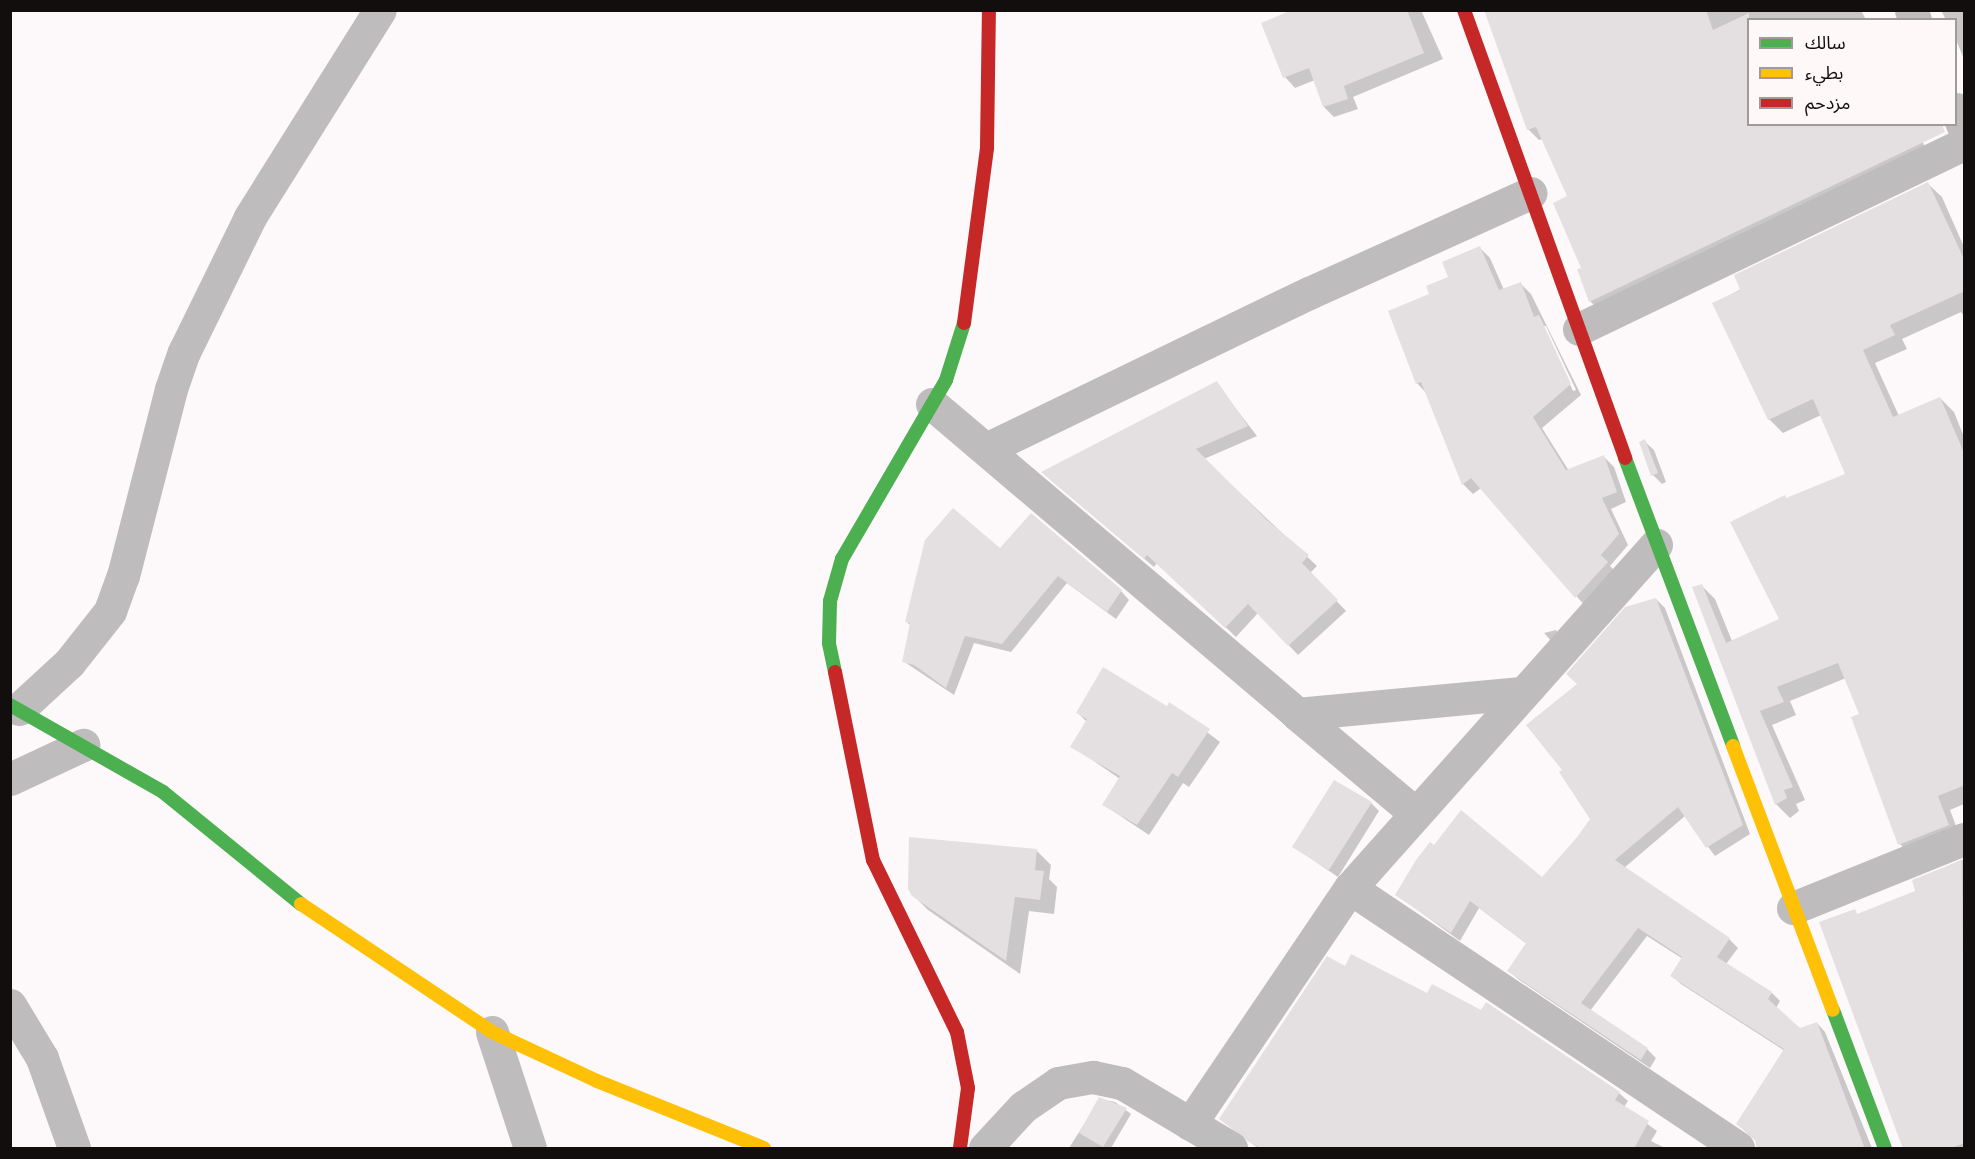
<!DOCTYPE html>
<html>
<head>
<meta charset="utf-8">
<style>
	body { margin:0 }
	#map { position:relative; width:1975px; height:1159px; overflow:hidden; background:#fdf9fa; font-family:Poppins,"Noto Sans Arabic",sans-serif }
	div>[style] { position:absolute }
	.shadow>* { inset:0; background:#0003 }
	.building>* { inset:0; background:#e4dfe1 }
	.street>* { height:33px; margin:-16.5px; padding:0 16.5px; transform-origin:16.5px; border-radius:16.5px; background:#bebcbc }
	.fast>* { height:14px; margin:-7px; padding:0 7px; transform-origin:7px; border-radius:7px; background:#4caf50 }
	.slow>* { height:14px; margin:-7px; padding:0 7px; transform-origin:7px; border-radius:7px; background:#ffc107 }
	.jam>* { height:14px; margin:-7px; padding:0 7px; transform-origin:7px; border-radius:7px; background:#c62828 }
	span { translate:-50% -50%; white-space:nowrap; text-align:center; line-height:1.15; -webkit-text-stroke:5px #fef8f9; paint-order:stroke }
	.frame { position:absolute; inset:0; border:12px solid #120e0e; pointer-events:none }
	.legend { position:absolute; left:1747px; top:18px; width:210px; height:108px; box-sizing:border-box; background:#fef8f9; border:2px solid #a09a9b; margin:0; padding:8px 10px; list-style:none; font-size:18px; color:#120e0e }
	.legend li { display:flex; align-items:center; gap:12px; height:30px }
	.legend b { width:30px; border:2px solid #a09a9b }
</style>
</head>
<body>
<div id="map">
	<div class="shadow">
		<i style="clip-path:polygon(1296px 10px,1421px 10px,1443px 59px,1353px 97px,1358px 109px,1334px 117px,1324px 107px,1315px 80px,1295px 88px,1285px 77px,1263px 24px)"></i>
		<i style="clip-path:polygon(1486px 10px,1861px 10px,1866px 20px,1748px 20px,1748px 124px,1916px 124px,1928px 156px,1601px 312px,1590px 301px,1579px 270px,1583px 269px,1569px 197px,1543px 139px,1539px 140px,1528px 129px)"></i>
		<i style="clip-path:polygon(1941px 10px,1964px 10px,1964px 59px,1956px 40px,1956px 20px,1946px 20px)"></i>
		<i style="clip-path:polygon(1928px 184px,1942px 197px,1964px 247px,1964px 316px,1961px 312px,1902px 339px,1907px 349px,1875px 363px,1899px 416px,1940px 398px,1954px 412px,1964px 437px,1964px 804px,1950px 810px,1961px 839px,1913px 858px,1900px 844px,1853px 718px,1861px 715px,1846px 678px,1790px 701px,1796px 715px,1772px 725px,1805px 800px,1796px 804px,1799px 811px,1790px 818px,1776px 804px,1702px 586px,1715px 599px,1732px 641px,1781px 620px,1787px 499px,1847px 475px,1821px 415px,1783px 433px,1769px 419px,1714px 304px)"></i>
		<i style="clip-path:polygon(evenodd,1480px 248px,1490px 258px,1504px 290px,1521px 284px,1531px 294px,1581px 395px,1542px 428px,1569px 471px,1604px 457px,1614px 467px,1626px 502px,1611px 509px,1628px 545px,1610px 566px,1617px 573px,1586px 607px,1481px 488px,1473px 494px,1463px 484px,1426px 393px,1417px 383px,1431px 295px,1480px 248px,1543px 326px,1546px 326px,1576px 390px,1573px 391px,1543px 326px)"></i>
		<i style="clip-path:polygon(1216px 383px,1257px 436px,1204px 459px,1317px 566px,1310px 573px,1346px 611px,1298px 655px,1258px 613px,1236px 637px,1157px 563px,1154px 567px,1052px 481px)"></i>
		<i style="clip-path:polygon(1644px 441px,1654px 450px,1666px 482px,1662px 484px,1653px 475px)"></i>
		<i style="clip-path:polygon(1000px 550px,1121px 591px,1129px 600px,1116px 619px,1067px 583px,1011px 652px,974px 643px,954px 695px,903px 661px,911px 626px,907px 622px)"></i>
		<i style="clip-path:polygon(1656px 599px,1665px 608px,1750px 834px,1715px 856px,1685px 816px,1624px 868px,1729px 939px,1738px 948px,1726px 964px,1772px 993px,1780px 1001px,1776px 1008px,1800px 1030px,1817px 1023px,1825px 1032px,1872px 1148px,1765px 1148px,1747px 1133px,1738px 1124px,1785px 1051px,1681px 984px,1672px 976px,1683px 959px,1647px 936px,1590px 1011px,1647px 1049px,1656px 1058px,1650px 1068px,1518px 979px,1509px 971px,1527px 944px,1479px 908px,1460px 941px,1397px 895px,1542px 879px,1580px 837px,1592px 819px,1565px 770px,1579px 685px)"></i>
		<i style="clip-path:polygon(1556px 630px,1560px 635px,1553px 643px,1544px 633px)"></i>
		<i style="clip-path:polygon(1170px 704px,1220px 742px,1189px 787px,1183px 783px,1149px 835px,1104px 805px,1120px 779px,1072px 746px,1087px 722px,1078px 713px,1167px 708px)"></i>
		<i style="clip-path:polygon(1371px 803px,1379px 811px,1338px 877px,1294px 847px)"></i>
		<i style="clip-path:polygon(1037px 851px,1051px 865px,1049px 879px,1057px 887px,1054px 914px,1029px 911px,1020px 974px,928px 910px,913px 895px)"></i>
		<i style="clip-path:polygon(1964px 859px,1964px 1148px,1904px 1148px,1854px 911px,1858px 915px,1917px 891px,1913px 881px)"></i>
		<i style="clip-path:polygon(1345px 968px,1481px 1012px,1487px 1004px,1619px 1093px,1628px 1101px,1624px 1107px,1657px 1131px,1651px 1141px,1665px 1148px,1258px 1148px,1232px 1129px)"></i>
		<i style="clip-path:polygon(1100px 1099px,1115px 1102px,1131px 1114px,1111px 1148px,1069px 1148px)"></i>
	</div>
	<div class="building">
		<i style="clip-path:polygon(1292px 10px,1407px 10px,1424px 53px,1344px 86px,1348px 99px,1323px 107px,1309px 68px,1283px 78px,1261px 23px)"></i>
		<i style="clip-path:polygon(1484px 10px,1706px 10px,1713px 30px,1749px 13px,1749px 124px,1942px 124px,1945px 132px,1589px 302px,1577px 269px,1581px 268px,1553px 203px,1567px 196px,1536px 127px,1527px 130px)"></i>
		<i style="clip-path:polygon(1928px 182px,1965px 261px,1965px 291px,1890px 325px,1895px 335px,1863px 350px,1893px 417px,1940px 397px,1965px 455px,1965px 785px,1938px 796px,1949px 825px,1898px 845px,1851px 717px,1859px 714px,1838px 663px,1777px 687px,1784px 702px,1760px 711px,1793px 787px,1784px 790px,1787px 798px,1775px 805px,1692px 587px,1702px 584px,1726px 643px,1779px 619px,1730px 522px,1785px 495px,1786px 498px,1845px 474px,1813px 399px,1768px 420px,1712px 303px,1740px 290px,1734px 275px)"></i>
		<i style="clip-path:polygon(1480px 246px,1499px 290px,1521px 282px,1534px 317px,1539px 315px,1571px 384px,1533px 417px,1566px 470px,1604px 455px,1617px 492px,1602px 498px,1619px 534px,1601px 555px,1608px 562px,1575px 598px,1471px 478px,1462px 485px,1421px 382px,1416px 384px,1388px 311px,1429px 294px,1426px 286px,1448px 277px,1442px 262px)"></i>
		<i style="clip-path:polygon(1217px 381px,1248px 426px,1196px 449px,1268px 521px,1309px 555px,1302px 563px,1338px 600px,1288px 646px,1248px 604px,1225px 628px,1147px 555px,1144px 559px,1041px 472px)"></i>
		<i style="clip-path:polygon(1645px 439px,1658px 473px,1651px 476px,1639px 442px)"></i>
		<i style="clip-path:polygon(953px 508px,1000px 548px,1031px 513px,1122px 590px,1107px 612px,1058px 576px,1002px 644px,965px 636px,946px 688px,914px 665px,902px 662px,910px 623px,905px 622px,925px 540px)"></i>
		<i style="clip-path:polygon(1656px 598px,1743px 825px,1706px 848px,1678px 807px,1615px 860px,1730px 938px,1717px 957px,1772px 992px,1768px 999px,1800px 1028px,1817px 1022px,1865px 1149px,1757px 1149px,1755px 1139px,1736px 1124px,1784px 1049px,1670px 976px,1682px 957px,1638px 928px,1581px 1003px,1648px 1048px,1641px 1060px,1507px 971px,1526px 943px,1470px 901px,1451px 933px,1395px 895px,1416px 860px,1430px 842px,1434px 845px,1461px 810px,1542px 877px,1578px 836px,1590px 819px,1559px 772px,1562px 770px,1526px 725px,1577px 684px,1566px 674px,1625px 607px)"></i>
		<i style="clip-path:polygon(1103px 667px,1167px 706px,1169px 702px,1210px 729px,1178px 777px,1172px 773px,1137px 825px,1102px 805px,1120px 776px,1070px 747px,1087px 719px,1076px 713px)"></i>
		<i style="clip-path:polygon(1334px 780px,1372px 802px,1329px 870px,1292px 847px)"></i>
		<i style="clip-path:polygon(909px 837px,1037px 849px,1035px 870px,1044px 871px,1040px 900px,1015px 897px,1006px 961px,912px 896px,908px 889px)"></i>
		<i style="clip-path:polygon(1962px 860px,1965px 1143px,1948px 1149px,1903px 1149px,1819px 922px,1855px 909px,1857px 914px,1915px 891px,1912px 880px)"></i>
		<i style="clip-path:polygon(1351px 954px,1427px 993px,1432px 984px,1481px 1010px,1486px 1002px,1620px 1092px,1615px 1100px,1649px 1121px,1634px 1149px,1262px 1149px,1248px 1141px,1219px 1119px,1327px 956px,1345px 966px)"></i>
		<i style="clip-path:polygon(1099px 1097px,1127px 1108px,1103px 1147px,1079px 1133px)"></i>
	</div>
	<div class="street">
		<i style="left:1911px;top:10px;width:11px;rotate:68deg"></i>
		<i style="left:1956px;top:109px;width:22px;rotate:68deg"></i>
		<i style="left:1579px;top:329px;width:427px;rotate:-25.7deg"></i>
		<i style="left:932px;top:404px;width:479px;rotate:40.3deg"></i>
		<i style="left:1297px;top:714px;width:225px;rotate:-5.4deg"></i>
		<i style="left:988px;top:448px;width:356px;rotate:-25.8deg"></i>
		<i style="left:1309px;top:293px;width:243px;rotate:-24.3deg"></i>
		<i style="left:19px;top:709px;width:68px;rotate:-42.6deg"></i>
		<i style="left:69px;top:663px;width:66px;rotate:-51.7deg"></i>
		<i style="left:110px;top:611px;width:37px;rotate:-70deg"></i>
		<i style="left:123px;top:576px;width:193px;rotate:-75.6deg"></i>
		<i style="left:171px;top:389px;width:39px;rotate:-71deg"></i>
		<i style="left:184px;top:352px;width:150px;rotate:-63.9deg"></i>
		<i style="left:250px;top:217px;width:244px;rotate:-57.9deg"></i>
		<i style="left:1297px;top:714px;width:155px;rotate:40deg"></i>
		<i style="left:10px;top:779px;width:81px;rotate:-25deg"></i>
		<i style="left:1350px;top:888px;width:467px;rotate:33.8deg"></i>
		<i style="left:1793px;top:908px;width:184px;rotate:-22deg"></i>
		<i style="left:10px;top:1005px;width:62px;rotate:58.9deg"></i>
		<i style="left:42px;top:1058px;width:96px;rotate:70.4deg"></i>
		<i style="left:492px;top:1032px;width:122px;rotate:71.9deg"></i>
		<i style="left:1190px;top:1124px;width:285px;rotate:-55.9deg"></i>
		<i style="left:1350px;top:888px;width:460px;rotate:-48.3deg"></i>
		<i style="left:985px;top:1148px;width:56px;rotate:-47.2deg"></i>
		<i style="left:1023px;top:1107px;width:42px;rotate:-34.4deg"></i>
		<i style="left:1058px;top:1083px;width:36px;rotate:-10deg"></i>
		<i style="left:1093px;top:1077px;width:30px;rotate:12deg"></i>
		<i style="left:1122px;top:1083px;width:127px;rotate:30.8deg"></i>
	</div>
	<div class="fast">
		<i style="left:1625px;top:458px;width:308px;rotate:69.4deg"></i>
		<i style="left:835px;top:672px;width:30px;rotate:-102deg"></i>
		<i style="left:829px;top:643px;width:42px;rotate:-88.6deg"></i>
		<i style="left:830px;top:601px;width:44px;rotate:-74.1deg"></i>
		<i style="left:842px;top:559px;width:207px;rotate:-59.8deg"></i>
		<i style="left:946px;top:380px;width:60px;rotate:-72.5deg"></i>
		<i style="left:10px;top:705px;width:176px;rotate:29.6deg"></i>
		<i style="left:163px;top:792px;width:178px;rotate:39.1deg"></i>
		<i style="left:1833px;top:1010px;width:147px;rotate:69.4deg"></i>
	</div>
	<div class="slow">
		<i style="left:1733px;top:746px;width:282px;rotate:69.3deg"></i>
		<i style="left:301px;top:904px;width:230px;rotate:33.8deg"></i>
		<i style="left:492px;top:1032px;width:116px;rotate:25deg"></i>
		<i style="left:597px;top:1081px;width:180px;rotate:21.9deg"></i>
	</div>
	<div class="jam">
		<i style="left:1464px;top:10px;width:476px;rotate:70.2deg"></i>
		<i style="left:964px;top:323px;width:177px;rotate:-82.5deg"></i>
		<i style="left:987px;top:148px;width:138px;rotate:-89.2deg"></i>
		<i style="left:835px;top:672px;width:192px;rotate:78.6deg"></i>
		<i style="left:873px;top:860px;width:191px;rotate:64deg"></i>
		<i style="left:957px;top:1032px;width:57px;rotate:78.9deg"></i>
		<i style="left:968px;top:1088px;width:61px;rotate:97.6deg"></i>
	</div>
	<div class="frame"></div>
	<ul class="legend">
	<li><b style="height:8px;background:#4caf50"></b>سالك</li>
	<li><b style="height:8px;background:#ffc107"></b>بطيء</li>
	<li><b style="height:8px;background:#c62828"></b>مزدحم</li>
	</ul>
</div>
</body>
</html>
